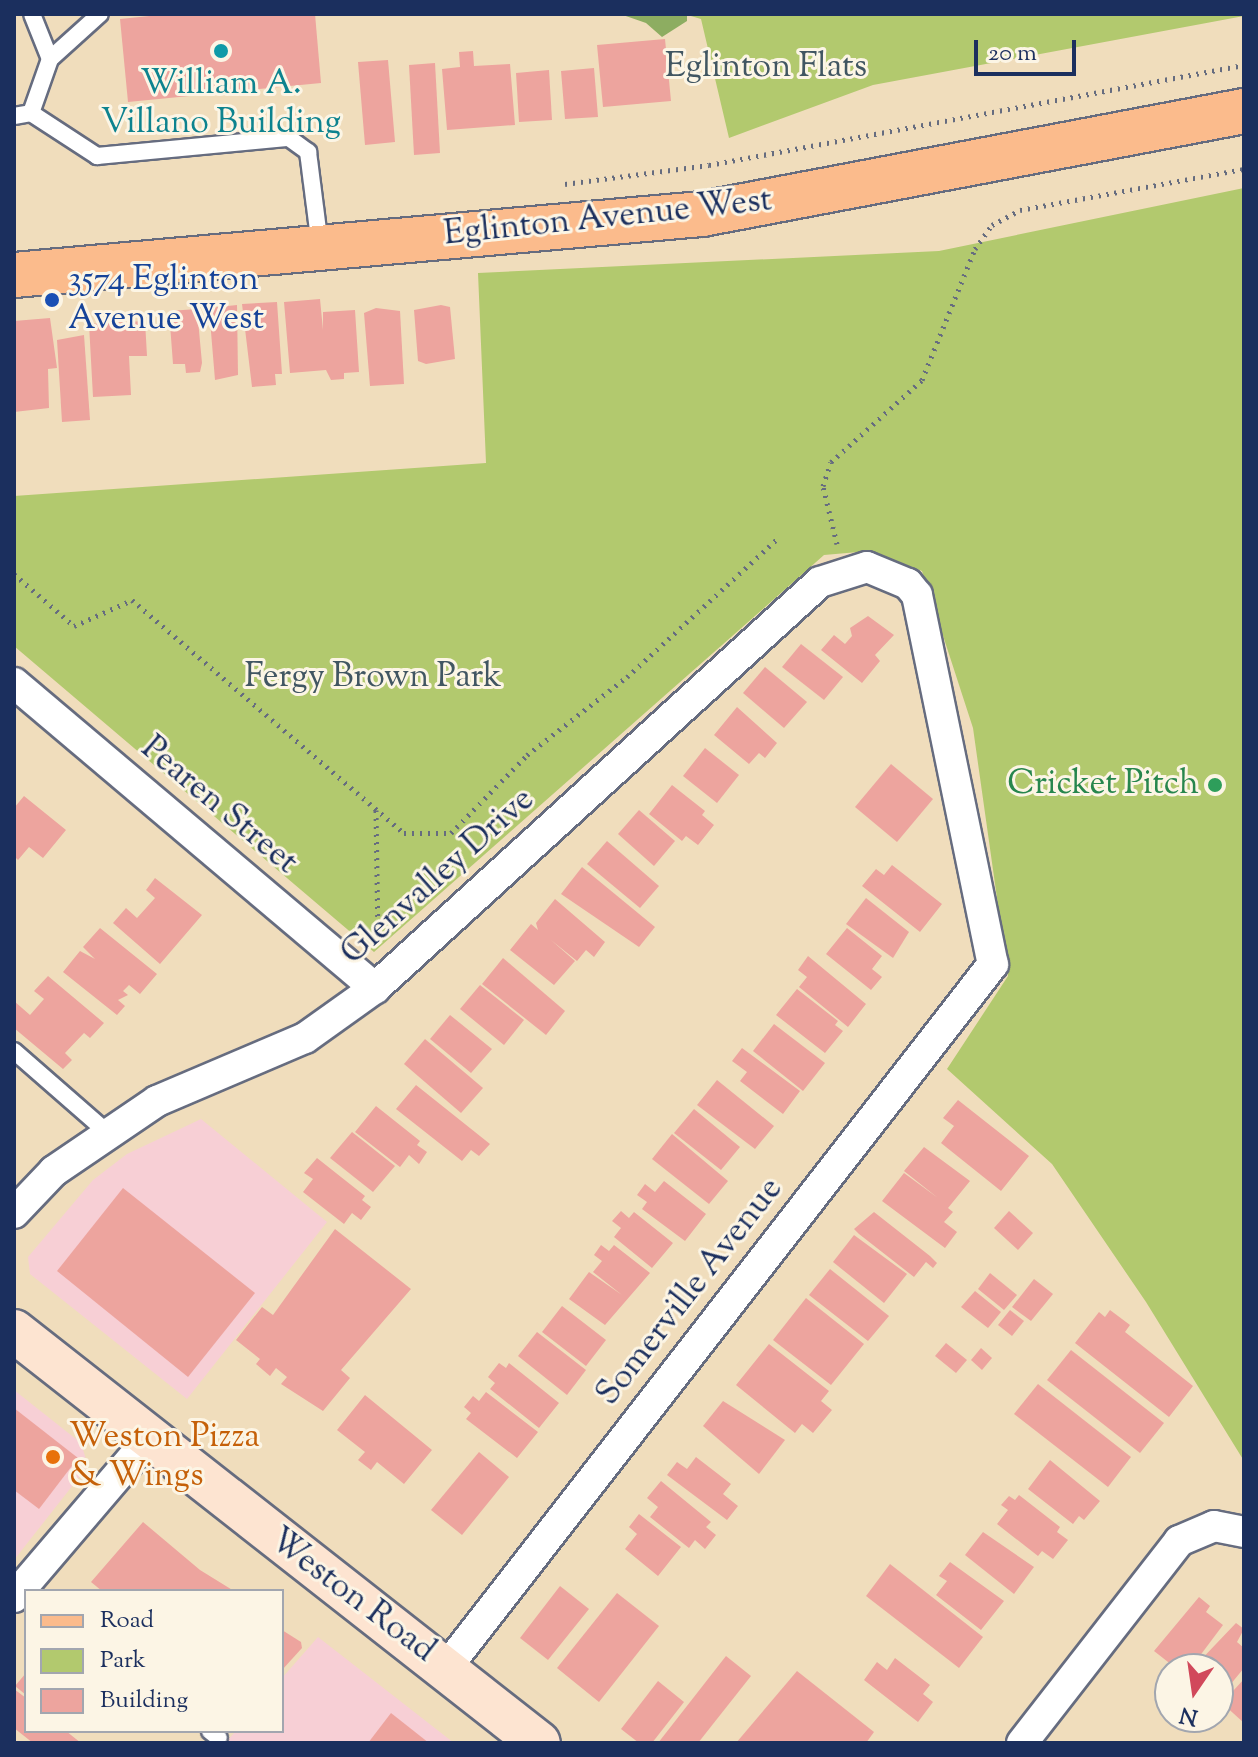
<!DOCTYPE html>
<html>
<head>
<meta charset="utf-8">
<style>
	body { margin:0 }
	#map { position:relative; width:1258px; height:1757px; overflow:hidden; background:#f0ddbc; font-family:"Sorts Mill Goudy",serif }
	div>[style] { position:absolute }
	.built>* { inset:0; background:#f7cfd5 }
	.green>* { inset:0; background:#b2c96e }
	.forest>* { inset:0; background:#8dad61 }
	.building>* { inset:0; background:#eda49e }
	.path>* { height:5px; margin-top:-2.5px; transform-origin:0; background:repeating-linear-gradient(90deg,#666c7f 0 2px,transparent 0 8px) }
	.roads { filter:drop-shadow(2px 0 #666c7f) drop-shadow(-2px 0 #666c7f) drop-shadow(0 2px #666c7f) drop-shadow(0 -2px #666c7f) }
	.lane>* { height:16px; margin:-8px; padding:0 8px; transform-origin:8px; border-radius:8px; background:#fff }
	.street>* { height:30px; margin:-15px; padding:0 15px; transform-origin:15px; border-radius:15px; background:#fff }
	.secondary>* { height:42px; margin:-21px; padding:0 21px; transform-origin:21px; border-radius:21px; background:#fde4d1 }
	.primary>* { height:44px; margin:-22px; padding:0 22px; transform-origin:22px; border-radius:22px; background:#fbbb8c }
	.dots>* { width:22px; height:22px; translate:-50% -50%; box-sizing:border-box; border:4px solid #fcf5e5; border-radius:50% }
	span { translate:-50% -50%; white-space:nowrap; text-align:center; line-height:1.15; -webkit-text-stroke:6px #fcf5e5; paint-order:stroke }
	.park-label { font-size:34px; color:#415662 }
	.culture-label { font-size:34px; color:#0d838f }
	.street-label { font-size:34px; color:#1b2f5e }
	.transit-label { font-size:34px; color:#164399 }
	.left { translate:0 -50%; text-align:left }
	.leisure-label { font-size:34px; color:#27864d }
	.right { translate:-100% -50%; text-align:right }
	.food-label { font-size:34px; color:#c56008 }
	.frame { position:absolute; inset:0; border:16px solid #1b2f5e; pointer-events:none }
	.legend { position:absolute; left:24px; top:1589px; width:260px; height:144px; box-sizing:border-box; background:#fcf5e5; border:2px solid #a2a6af; margin:0; padding:10px 14px; list-style:none; font-size:24px; color:#1b2f5e }
	.legend li { display:flex; align-items:center; gap:16px; height:40px }
	.legend b { width:40px; border:2px solid #a2a6af }
	.north { position:absolute; left:1154px; top:1653px; width:80px; height:80px; box-sizing:border-box; background:#fcf5e5; border:2px solid #a2a6af; border-radius:50%; rotate:193deg; font-size:22px; font-weight:700; line-height:32px; text-align:center; color:#1b2f5e }
	.north::after { content:''; display:block; margin:auto; width:28px; height:36px; background:#d1495b; clip-path:polygon(50% 0,100% 100%,50% 72%,0 100%) }
	.scale { position:absolute; left:974px; top:40px; width:102px; height:36px; box-sizing:border-box; border:4px solid #1b2f5e; border-top:0; padding-left:10px; font-size:24px; line-height:28px; white-space:nowrap; color:#1b2f5e; -webkit-text-stroke:6px #fcf5e5; paint-order:stroke }
</style>
</head>
<body>
<div id="map">
	<div class="built">
		<i style="clip-path:polygon(201px 1119px,327px 1222px,187px 1399px,30px 1274px,28px 1257px,93px 1180px,127px 1154px)"></i>
		<i style="clip-path:polygon(14px 1390px,81px 1443px,88px 1466px,14px 1560px)"></i>
		<i style="clip-path:polygon(318px 1637px,454px 1743px,225px 1743px,236px 1731px,282px 1731px,282px 1678px)"></i>
	</div>
	<div class="green">
		<i style="clip-path:polygon(684px 14px,1244px 14px,1244px 16px,873px 85px,729px 138px,701px 19px)"></i>
		<i style="clip-path:polygon(1244px 188px,1244px 1461px,1146px 1302px,1052px 1164px,947px 1069px,1008px 976px,973px 728px,922px 571px,870px 551px,824px 555px,374px 952px,14px 646px,14px 496px,486px 463px,478px 273px,939px 251px)"></i>
	</div>
	<div class="forest">
		<i style="clip-path:polygon(620px 14px,687px 14px,687px 21px,662px 37px,646px 23px)"></i>
	</div>
	<div class="building">
		<i style="clip-path:polygon(169px 14px,315px 14px,321px 83px,128px 102px,120px 19px)"></i>
		<i style="clip-path:polygon(665px 39px,671px 101px,603px 107px,597px 45px)"></i>
		<i style="clip-path:polygon(473px 51px,474px 66px,510px 64px,515px 125px,447px 130px,442px 69px,460px 67px,459px 52px)"></i>
		<i style="clip-path:polygon(388px 60px,395px 142px,365px 145px,358px 62px)"></i>
		<i style="clip-path:polygon(435px 63px,440px 153px,414px 155px,409px 65px)"></i>
		<i style="clip-path:polygon(594px 68px,598px 117px,565px 119px,561px 71px)"></i>
		<i style="clip-path:polygon(549px 70px,552px 120px,519px 122px,516px 73px)"></i>
		<i style="clip-path:polygon(320px 299px,323px 330px,323px 312px,355px 310px,359px 372px,344px 373px,344px 379px,331px 380px,326px 370px,290px 373px,284px 302px)"></i>
		<i style="clip-path:polygon(277px 302px,282px 374px,275px 374px,276px 385px,252px 387px,242px 304px)"></i>
		<i style="clip-path:polygon(237px 305px,238px 375px,215px 380px,209px 308px)"></i>
		<i style="clip-path:polygon(441px 305px,450px 307px,455px 359px,426px 364px,418px 361px,414px 310px)"></i>
		<i style="clip-path:polygon(376px 308px,400px 311px,404px 384px,370px 386px,364px 313px)"></i>
		<i style="clip-path:polygon(197px 309px,202px 363px,200px 372px,186px 373px,185px 364px,173px 364px,169px 311px)"></i>
		<i style="clip-path:polygon(50px 318px,57px 368px,48px 369px,49px 408px,14px 412px,14px 321px)"></i>
		<i style="clip-path:polygon(145px 321px,147px 356px,129px 356px,131px 395px,93px 397px,89px 324px)"></i>
		<i style="clip-path:polygon(84px 335px,90px 420px,62px 422px,57px 340px)"></i>
		<i style="clip-path:polygon(868px 616px,894px 635px,875px 655px,880px 661px,862px 683px,821px 650px,834px 635px,845px 644px,852px 636px,850px 628px)"></i>
		<i style="clip-path:polygon(801px 644px,843px 677px,824px 700px,782px 667px)"></i>
		<i style="clip-path:polygon(765px 667px,807px 702px,784px 728px,743px 693px)"></i>
		<i style="clip-path:polygon(737px 707px,777px 743px,765px 758px,759px 753px,749px 764px,714px 735px)"></i>
		<i style="clip-path:polygon(705px 748px,739px 775px,717px 803px,683px 776px)"></i>
		<i style="clip-path:polygon(891px 764px,933px 799px,897px 842px,855px 807px)"></i>
		<i style="clip-path:polygon(672px 785px,705px 811px,702px 815px,714px 825px,698px 845px,686px 836px,682px 841px,649px 814px)"></i>
		<i style="clip-path:polygon(24px 796px,66px 830px,43px 858px,29px 847px,18px 860px,14px 856px,14px 808px)"></i>
		<i style="clip-path:polygon(639px 810px,675px 841px,654px 866px,618px 834px)"></i>
		<i style="clip-path:polygon(607px 841px,659px 886px,640px 908px,587px 864px)"></i>
		<i style="clip-path:polygon(892px 865px,942px 904px,920px 932px,862px 886px,876px 869px,884px 875px)"></i>
		<i style="clip-path:polygon(582px 867px,655px 927px,639px 947px,561px 894px)"></i>
		<i style="clip-path:polygon(155px 878px,202px 915px,160px 964px,113px 923px,126px 908px,137px 918px,155px 898px,146px 890px)"></i>
		<i style="clip-path:polygon(866px 898px,909px 932px,893px 958px,846px 924px)"></i>
		<i style="clip-path:polygon(555px 899px,605px 942px,594px 957px,586px 950px,577px 961px,551px 940px,575px 961px,554px 985px,510px 950px,531px 924px,538px 930px,536px 923px)"></i>
		<i style="clip-path:polygon(100px 928px,157px 974px,140px 994px,129px 985px,123px 991px,128px 995px,118px 1000px,125px 1006px,117px 1015px,63px 972px,80px 951px,95px 959px,83px 947px)"></i>
		<i style="clip-path:polygon(847px 928px,882px 956px,872px 969px,882px 977px,871px 990px,826px 954px)"></i>
		<i style="clip-path:polygon(808px 956px,866px 1004px,848px 1027px,799px 987px,807px 977px,798px 970px)"></i>
		<i style="clip-path:polygon(503px 958px,565px 1011px,546px 1035px,482px 984px)"></i>
		<i style="clip-path:polygon(48px 976px,104px 1023px,90px 1038px,84px 1033px,65px 1053px,72px 1060px,63px 1069px,14px 1028px,14px 1001px,30px 1015px,44px 999px,34px 991px)"></i>
		<i style="clip-path:polygon(480px 985px,524px 1020px,504px 1045px,460px 1009px)"></i>
		<i style="clip-path:polygon(797px 989px,838px 1021px,835px 1025px,843px 1031px,825px 1053px,776px 1015px)"></i>
		<i style="clip-path:polygon(450px 1015px,492px 1049px,471px 1073px,430px 1039px)"></i>
		<i style="clip-path:polygon(774px 1024px,825px 1063px,803px 1091px,753px 1051px)"></i>
		<i style="clip-path:polygon(425px 1039px,483px 1088px,461px 1113px,404px 1064px)"></i>
		<i style="clip-path:polygon(742px 1048px,800px 1091px,783px 1114px,740px 1081px,747px 1072px,732px 1061px)"></i>
		<i style="clip-path:polygon(717px 1080px,774px 1126px,755px 1149px,697px 1105px)"></i>
		<i style="clip-path:polygon(416px 1085px,490px 1144px,479px 1156px,471px 1150px,462px 1161px,396px 1109px)"></i>
		<i style="clip-path:polygon(958px 1100px,1029px 1156px,1001px 1191px,941px 1143px,954px 1126px,943px 1118px)"></i>
		<i style="clip-path:polygon(376px 1106px,420px 1141px,417px 1145px,427px 1152px,419px 1164px,409px 1155px,400px 1167px,355px 1132px)"></i>
		<i style="clip-path:polygon(694px 1109px,740px 1147px,721px 1170px,674px 1133px)"></i>
		<i style="clip-path:polygon(352px 1132px,395px 1166px,373px 1192px,330px 1158px)"></i>
		<i style="clip-path:polygon(672px 1134px,728px 1181px,709px 1204px,652px 1159px)"></i>
		<i style="clip-path:polygon(924px 1147px,970px 1181px,948px 1208px,953px 1212px,944px 1222px,957px 1232px,945px 1248px,882px 1201px,904px 1173px,938px 1198px,904px 1171px)"></i>
		<i style="clip-path:polygon(317px 1158px,365px 1196px,362px 1200px,371px 1207px,361px 1220px,352px 1213px,344px 1224px,303px 1192px,313px 1179px,304px 1173px)"></i>
		<i style="clip-path:polygon(664px 1181px,706px 1214px,685px 1241px,642px 1209px,647px 1202px,637px 1195px,645px 1184px,655px 1192px)"></i>
		<i style="clip-path:polygon(123px 1188px,255px 1293px,188px 1377px,57px 1271px)"></i>
		<i style="clip-path:polygon(621px 1211px,629px 1218px,634px 1212px,673px 1243px,652px 1268px,614px 1237px,621px 1228px,612px 1221px)"></i>
		<i style="clip-path:polygon(1009px 1211px,1033px 1233px,1018px 1250px,994px 1228px)"></i>
		<i style="clip-path:polygon(874px 1212px,930px 1256px,937px 1263px,933px 1268px,926px 1262px,914px 1277px,859px 1234px,854px 1229px)"></i>
		<i style="clip-path:polygon(335px 1229px,411px 1289px,341px 1370px,350px 1378px,323px 1411px,281px 1384px,287px 1377px,276px 1368px,270px 1376px,256px 1364px,260px 1359px,236px 1340px,262px 1307px,273px 1315px)"></i>
		<i style="clip-path:polygon(854px 1235px,907px 1274px,884px 1303px,833px 1262px)"></i>
		<i style="clip-path:polygon(601px 1245px,609px 1251px,614px 1245px,650px 1273px,605px 1325px,569px 1299px,589px 1272px,622px 1295px,593px 1272px,602px 1261px,594px 1255px)"></i>
		<i style="clip-path:polygon(830px 1269px,889px 1316px,868px 1341px,809px 1295px)"></i>
		<i style="clip-path:polygon(990px 1273px,1017px 1295px,1004px 1310px,978px 1289px)"></i>
		<i style="clip-path:polygon(1034px 1279px,1053px 1294px,1031px 1321px,1012px 1307px)"></i>
		<i style="clip-path:polygon(975px 1291px,1001px 1312px,988px 1328px,961px 1307px)"></i>
		<i style="clip-path:polygon(806px 1298px,864px 1344px,831px 1385px,773px 1340px)"></i>
		<i style="clip-path:polygon(562px 1306px,606px 1340px,586px 1366px,542px 1332px)"></i>
		<i style="clip-path:polygon(1010px 1310px,1024px 1321px,1012px 1336px,998px 1325px)"></i>
		<i style="clip-path:polygon(1110px 1310px,1130px 1325px,1125px 1332px,1193px 1386px,1169px 1417px,1075px 1343px,1099px 1312px,1105px 1317px)"></i>
		<i style="clip-path:polygon(537px 1332px,586px 1370px,567px 1395px,518px 1356px)"></i>
		<i style="clip-path:polygon(946px 1343px,967px 1360px,956px 1373px,935px 1356px)"></i>
		<i style="clip-path:polygon(769px 1344px,829px 1391px,821px 1401px,832px 1410px,813px 1433px,802px 1424px,795px 1433px,736px 1385px)"></i>
		<i style="clip-path:polygon(981px 1348px,992px 1358px,982px 1370px,971px 1360px)"></i>
		<i style="clip-path:polygon(1071px 1350px,1164px 1423px,1140px 1453px,1047px 1380px)"></i>
		<i style="clip-path:polygon(499px 1363px,506px 1368px,509px 1363px,559px 1403px,539px 1428px,490px 1389px,495px 1383px,488px 1377px)"></i>
		<i style="clip-path:polygon(1038px 1384px,1131px 1457px,1108px 1487px,1014px 1414px)"></i>
		<i style="clip-path:polygon(486px 1392px,538px 1432px,517px 1458px,466px 1419px,471px 1413px,464px 1407px,473px 1396px,479px 1401px)"></i>
		<i style="clip-path:polygon(365px 1395px,432px 1450px,404px 1484px,377px 1462px,371px 1470px,358px 1460px,365px 1452px,337px 1430px)"></i>
		<i style="clip-path:polygon(723px 1401px,785px 1440px,759px 1474px,703px 1426px)"></i>
		<i style="clip-path:polygon(14px 1408px,78px 1458px,39px 1509px,14px 1490px)"></i>
		<i style="clip-path:polygon(479px 1452px,509px 1477px,462px 1535px,431px 1510px)"></i>
		<i style="clip-path:polygon(696px 1457px,731px 1484px,723px 1494px,738px 1506px,727px 1520px,667px 1475px,677px 1462px,687px 1469px)"></i>
		<i style="clip-path:polygon(1050px 1460px,1100px 1501px,1084px 1520px,1079px 1516px,1073px 1524px,1028px 1489px)"></i>
		<i style="clip-path:polygon(661px 1481px,711px 1522px,706px 1527px,716px 1535px,705px 1549px,695px 1540px,689px 1548px,650px 1517px,658px 1507px,647px 1498px)"></i>
		<i style="clip-path:polygon(1019px 1495px,1060px 1527px,1057px 1532px,1068px 1540px,1053px 1559px,1042px 1551px,1038px 1556px,997px 1524px,1008px 1510px,1001px 1505px,1009px 1496px,1015px 1500px)"></i>
		<i style="clip-path:polygon(639px 1514px,681px 1547px,658px 1576px,625px 1549px,637px 1534px,629px 1527px)"></i>
		<i style="clip-path:polygon(143px 1522px,200px 1570px,234px 1591px,102px 1591px,91px 1582px)"></i>
		<i style="clip-path:polygon(983px 1532px,1034px 1567px,1014px 1594px,965px 1555px)"></i>
		<i style="clip-path:polygon(950px 1562px,1004px 1601px,981px 1630px,936px 1595px,947px 1581px,939px 1576px)"></i>
		<i style="clip-path:polygon(890px 1564px,983px 1637px,959px 1668px,866px 1596px)"></i>
		<i style="clip-path:polygon(560px 1586px,589px 1609px,548px 1660px,520px 1638px)"></i>
		<i style="clip-path:polygon(617px 1593px,659px 1626px,599px 1702px,557px 1668px)"></i>
		<i style="clip-path:polygon(1199px 1597px,1210px 1606px,1206px 1612px,1223px 1625px,1190px 1669px,1177px 1669px,1154px 1651px)"></i>
		<i style="clip-path:polygon(1236px 1623px,1244px 1629px,1237px 1642px,1244px 1648px,1244px 1668px,1225px 1691px,1218px 1686px,1218px 1669px,1195px 1666px)"></i>
		<i style="clip-path:polygon(282px 1630px,301px 1642px,302px 1648px,282px 1670px)"></i>
		<i style="clip-path:polygon(726px 1656px,751px 1676px,698px 1743px,658px 1743px)"></i>
		<i style="clip-path:polygon(895px 1658px,930px 1685px,923px 1694px,933px 1702px,918px 1722px,864px 1680px,877px 1662px,887px 1670px)"></i>
		<i style="clip-path:polygon(797px 1671px,874px 1732px,866px 1743px,736px 1743px)"></i>
		<i style="clip-path:polygon(26px 1673px,26px 1695px,15px 1686px)"></i>
		<i style="clip-path:polygon(1244px 1679px,1244px 1723px,1222px 1703px)"></i>
		<i style="clip-path:polygon(658px 1681px,684px 1702px,652px 1743px,639px 1743px,621px 1729px)"></i>
		<i style="clip-path:polygon(14px 1689px,26px 1698px,26px 1731px,66px 1731px,81px 1743px,33px 1743px,14px 1728px)"></i>
		<i style="clip-path:polygon(391px 1713px,429px 1743px,368px 1743px)"></i>
	</div>
	<div class="path">
		<i style="left:565px;top:184px;width:145px;rotate:-7.5deg"></i>
		<i style="left:709px;top:165px;width:544px;rotate:-10.59deg"></i>
		<i style="left:837px;top:544px;width:60px;rotate:-103.6deg"></i>
		<i style="left:823px;top:486px;width:25px;rotate:-72deg"></i>
		<i style="left:831px;top:462px;width:122px;rotate:-42deg"></i>
		<i style="left:922px;top:380px;width:141px;rotate:-68deg"></i>
		<i style="left:975px;top:249px;width:29px;rotate:-55deg"></i>
		<i style="left:992px;top:225px;width:32px;rotate:-28deg"></i>
		<i style="left:1020px;top:210px;width:228px;rotate:-10.4deg"></i>
		<i style="left:14px;top:574px;width:79px;rotate:40.9deg"></i>
		<i style="left:74px;top:626px;width:64px;rotate:-24.1deg"></i>
		<i style="left:132px;top:600px;width:358px;rotate:40.6deg"></i>
		<i style="left:404px;top:833px;width:47px"></i>
		<i style="left:451px;top:833px;width:109px;rotate:-45.7deg"></i>
		<i style="left:527px;top:755px;width:127px;rotate:-38deg"></i>
		<i style="left:627px;top:677px;width:205px;rotate:-42.6deg"></i>
		<i style="left:376px;top:810px;width:132px;rotate:89.1deg"></i>
	</div>
	<div class="roads">
		<div class="lane">
			<i style="left:50px;top:59px;width:67px;rotate:-42deg"></i>
			<i style="left:31px;top:113px;width:79px;rotate:33.1deg"></i>
			<i style="left:97px;top:156px;width:193px;rotate:-5.4deg"></i>
			<i style="left:289px;top:138px;width:24px;rotate:36deg"></i>
			<i style="left:308px;top:152px;width:95px;rotate:82.7deg"></i>
			<i style="left:14px;top:116px;width:17px;rotate:-10deg"></i>
			<i style="left:31px;top:113px;width:57px;rotate:-70.6deg"></i>
			<i style="left:50px;top:59px;width:48px;rotate:-111.8deg"></i>
			<i style="left:14px;top:1051px;width:125px;rotate:41.1deg"></i>
			<i style="left:210px;top:1731px;width:11px;rotate:38deg"></i>
		</div>
		<div class="street">
			<i style="left:14px;top:683px;width:473px;rotate:40.2deg"></i>
			<i style="left:14px;top:1213px;width:58px;rotate:-46.4deg"></i>
			<i style="left:54px;top:1171px;width:125px;rotate:-34.2deg"></i>
			<i style="left:157px;top:1101px;width:161px;rotate:-23.1deg"></i>
			<i style="left:305px;top:1038px;width:86px;rotate:-35.5deg"></i>
			<i style="left:375px;top:988px;width:602px;rotate:-42.38deg"></i>
			<i style="left:820px;top:582px;width:49px;rotate:-17.7deg"></i>
			<i style="left:867px;top:567px;width:44px;rotate:22.5deg"></i>
			<i style="left:908px;top:584px;width:14px;rotate:51deg"></i>
			<i style="left:917px;top:595px;width:377px;rotate:78.4deg"></i>
			<i style="left:993px;top:964px;width:890px;rotate:127.84deg"></i>
			<i style="left:14px;top:1597px;width:206px;rotate:-49.5deg"></i>
			<i style="left:1022px;top:1743px;width:256px;rotate:-52.1deg"></i>
			<i style="left:1179px;top:1541px;width:38px;rotate:-23deg"></i>
			<i style="left:1214px;top:1526px;width:31px;rotate:11deg"></i>
		</div>
		<div class="secondary">
			<i style="left:14px;top:1331px;width:667px;rotate:38.12deg"></i>
		</div>
		<div class="primary">
			<i style="left:14px;top:275px;width:691px;rotate:-5.07deg"></i>
			<i style="left:702px;top:214px;width:552px;rotate:-10.76deg"></i>
		</div>
	</div>
	<div class="dots">
		<i style="left:221px;top:51px;background:#0f9aa8"></i>
		<i style="left:52px;top:300px;background:#1a4fb4"></i>
		<i style="left:1215px;top:785px;background:#2e9e5b"></i>
		<i style="left:53px;top:1457px;background:#e8710a"></i>
	</div>
	<div class="park-label">
		<span style="left:766px;top:68px">Eglinton Flats</span>
		<span style="left:373px;top:678px">Fergy Brown Park</span>
	</div>
	<div class="culture-label">
		<span style="left:221px;top:104px">William A.<br>Villano Building</span>
	</div>
	<div class="street-label">
		<span style="left:608px;top:218px;rotate:-6deg">Eglinton Avenue West</span>
		<span style="left:219px;top:806px;rotate:40deg">Pearen Street</span>
		<span style="left:438px;top:877px;rotate:-42deg">Glenvalley Drive</span>
		<span style="left:690px;top:1292px;rotate:-52deg">Somerville Avenue</span>
		<span style="left:352px;top:1596px;rotate:37deg">Weston Road</span>
	</div>
	<div class="transit-label">
		<span class="left" style="left:68px;top:300px">3574 Eglinton<br>Avenue West</span>
	</div>
	<div class="leisure-label">
		<span class="right" style="left:1199px;top:785px">Cricket Pitch</span>
	</div>
	<div class="food-label">
		<span class="left" style="left:69px;top:1457px">Weston Pizza<br>&amp; Wings</span>
	</div>
	<div class="frame"></div>
	<ul class="legend">
	<li><b style="height:10px;background:#fbbb8c"></b>Road</li>
	<li><b style="height:22px;background:#b2c96e"></b>Park</li>
	<li><b style="height:22px;background:#eda49e"></b>Building</li>
	</ul>
	<div class="north">N</div>
	<div class="scale">20 m</div>
</div>
</body>
</html>
